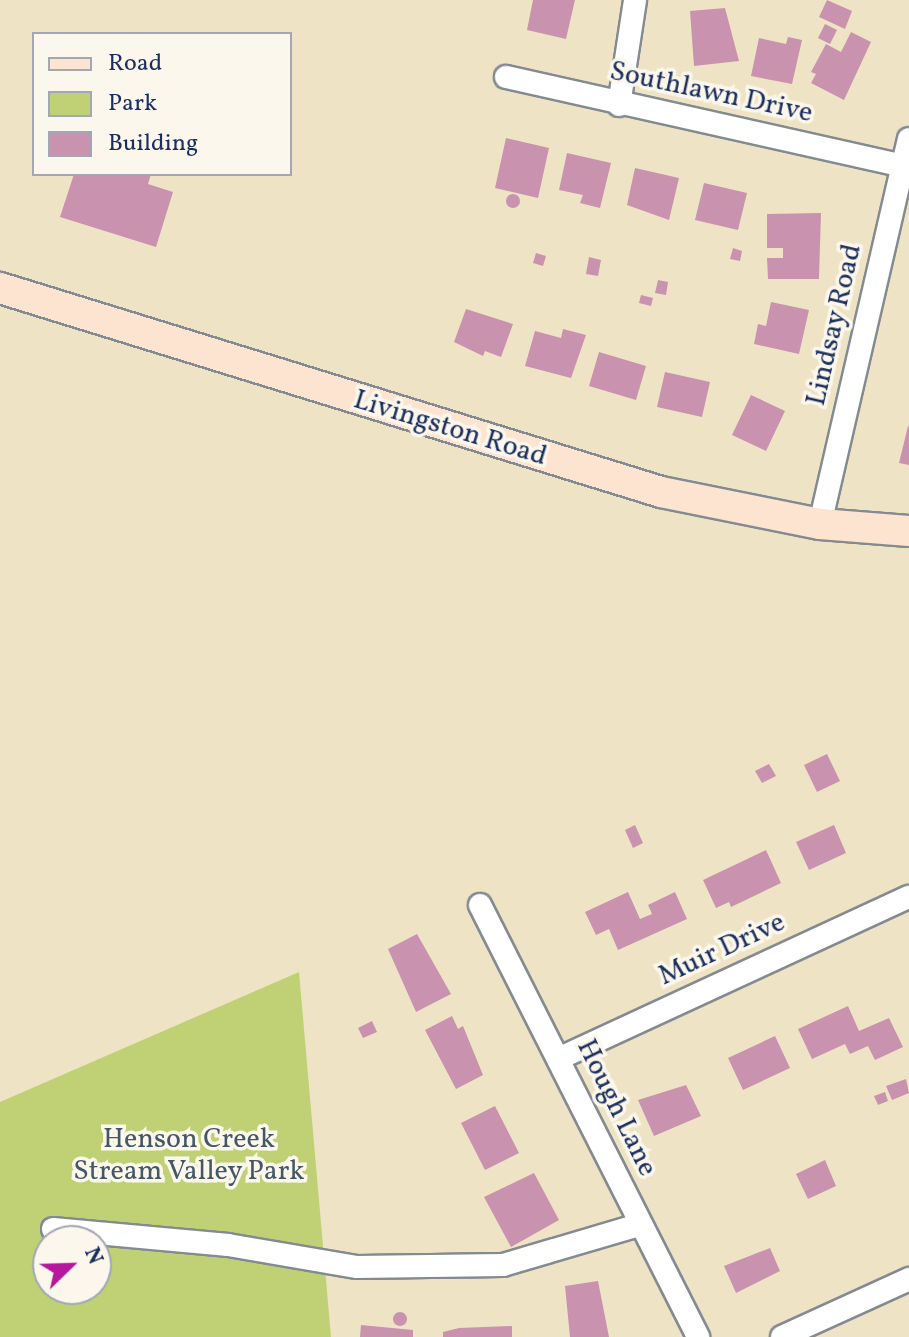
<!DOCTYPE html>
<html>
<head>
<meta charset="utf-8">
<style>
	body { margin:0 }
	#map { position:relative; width:909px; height:1337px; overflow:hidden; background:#eee4c5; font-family:Vollkorn,serif }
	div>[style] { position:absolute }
	.green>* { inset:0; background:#bfd174 }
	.building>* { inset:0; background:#c992af }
	.round { border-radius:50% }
	.roads { filter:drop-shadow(2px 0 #848a92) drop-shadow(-2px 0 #848a92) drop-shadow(0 2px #848a92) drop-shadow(0 -2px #848a92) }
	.minor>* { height:22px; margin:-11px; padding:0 11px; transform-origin:11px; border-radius:11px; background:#fff }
	.secondary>* { height:30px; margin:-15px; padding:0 15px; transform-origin:15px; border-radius:15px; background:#fde4d0 }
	span { translate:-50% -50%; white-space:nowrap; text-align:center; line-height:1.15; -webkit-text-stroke:7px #fbf7ec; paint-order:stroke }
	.street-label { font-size:28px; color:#1b2f5e }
	.park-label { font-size:28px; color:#445864 }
	.legend { position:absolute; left:32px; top:32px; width:260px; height:144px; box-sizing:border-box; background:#fbf7ec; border:2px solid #a1a7b3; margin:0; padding:10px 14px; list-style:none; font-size:24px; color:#1b2f5e }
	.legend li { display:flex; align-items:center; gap:16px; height:40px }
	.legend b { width:40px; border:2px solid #a1a7b3 }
	.north { position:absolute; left:32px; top:1225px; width:80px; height:80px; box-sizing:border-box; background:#fbf7ec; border:2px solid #a1a7b3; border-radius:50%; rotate:67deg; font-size:22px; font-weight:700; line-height:32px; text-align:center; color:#1b2f5e }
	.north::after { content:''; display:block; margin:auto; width:28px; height:36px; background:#b5179e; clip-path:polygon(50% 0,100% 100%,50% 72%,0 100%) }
</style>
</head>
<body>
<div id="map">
	<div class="green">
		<i style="clip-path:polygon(evenodd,299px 972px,331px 1337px,0 1337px,0 1102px,299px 972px,48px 1241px,96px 1241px,96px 1289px,48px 1289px,48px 1241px)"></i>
	</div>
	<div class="building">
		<i style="clip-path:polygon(533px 0,575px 0,566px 39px,527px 30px)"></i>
		<i style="clip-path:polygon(827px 0,852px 11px,845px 29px,819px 17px)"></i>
		<i style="clip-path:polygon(725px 8px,739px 61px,694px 66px,690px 11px)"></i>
		<i style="clip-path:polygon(825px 24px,837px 30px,830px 44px,818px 38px)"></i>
		<i style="clip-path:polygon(851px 32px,871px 42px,844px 100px,811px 83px,816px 74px,811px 72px,826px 44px,841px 52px)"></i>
		<i style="clip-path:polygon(788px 37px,802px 40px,792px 84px,751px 76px,759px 38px,786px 44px)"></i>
		<i style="clip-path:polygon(506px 138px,549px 148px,538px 198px,495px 188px)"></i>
		<i style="clip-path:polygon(567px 153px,611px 163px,600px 208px,580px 203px,583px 195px,559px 190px)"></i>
		<i style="clip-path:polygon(635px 168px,679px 178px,669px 220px,627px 205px)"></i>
		<i style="clip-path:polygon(74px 174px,151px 174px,148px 184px,173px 192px,156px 247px,60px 217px)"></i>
		<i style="clip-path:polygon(704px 183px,747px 193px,738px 230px,695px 220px)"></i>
		<i class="round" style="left:506px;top:194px;width:14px;height:14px"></i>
		<i style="clip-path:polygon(821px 213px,819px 279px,768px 279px,767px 258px,783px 258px,783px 248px,767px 248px,767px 214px)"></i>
		<i style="clip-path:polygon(733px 248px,742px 251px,740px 261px,730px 259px)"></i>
		<i style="clip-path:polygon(536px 253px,546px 256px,543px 266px,533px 263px)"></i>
		<i style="clip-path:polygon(589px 257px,601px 260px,598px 276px,586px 274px)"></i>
		<i style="clip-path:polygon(658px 280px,668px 282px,666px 295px,655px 293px)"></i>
		<i style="clip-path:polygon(641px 295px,653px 298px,651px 306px,639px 303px)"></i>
		<i style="clip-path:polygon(771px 302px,809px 310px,799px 354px,754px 344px,758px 324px,766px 326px)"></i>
		<i style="clip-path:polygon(466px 309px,513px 324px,501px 357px,485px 351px,483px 356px,454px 342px)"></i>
		<i style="clip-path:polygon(563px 329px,586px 335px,571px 378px,525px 366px,535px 331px,561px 338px)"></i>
		<i style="clip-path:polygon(599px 352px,646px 366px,636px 400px,589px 386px)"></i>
		<i style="clip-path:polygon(665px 372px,710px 382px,702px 417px,657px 407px)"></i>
		<i style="clip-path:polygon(751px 395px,785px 411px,766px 451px,732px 435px)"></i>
		<i style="clip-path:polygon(908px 426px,909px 427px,909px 465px,899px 463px)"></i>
		<i style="clip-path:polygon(827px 754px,840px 781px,817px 792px,804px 765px)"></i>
		<i style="clip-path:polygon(769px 764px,776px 776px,762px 783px,755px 771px)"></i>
		<i style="clip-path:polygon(635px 825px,643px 843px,633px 848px,625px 830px)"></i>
		<i style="clip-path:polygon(834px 825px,846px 853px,809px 870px,796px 842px)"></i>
		<i style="clip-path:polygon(766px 850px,781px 883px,731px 907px,729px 902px,716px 908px,703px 880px)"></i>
		<i style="clip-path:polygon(628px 892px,640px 919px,652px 914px,648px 905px,675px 892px,687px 919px,618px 950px,609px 929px,596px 935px,585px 912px)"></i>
		<i style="clip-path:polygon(417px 934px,451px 994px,416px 1012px,388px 949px)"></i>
		<i style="clip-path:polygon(848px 1006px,859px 1031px,889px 1018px,903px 1047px,875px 1060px,868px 1046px,850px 1054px,845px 1044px,812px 1059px,798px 1029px)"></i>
		<i style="clip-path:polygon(452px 1016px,458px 1029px,463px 1026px,483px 1075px,456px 1089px,425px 1030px)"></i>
		<i style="clip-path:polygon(372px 1021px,377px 1032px,363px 1038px,358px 1028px)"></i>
		<i style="clip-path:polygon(775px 1036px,790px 1068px,743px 1090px,728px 1058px)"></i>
		<i style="clip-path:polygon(906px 1079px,909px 1093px,892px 1100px,886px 1086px)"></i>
		<i style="clip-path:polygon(686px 1085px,701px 1116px,654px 1136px,638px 1100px)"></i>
		<i style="clip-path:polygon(885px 1092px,888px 1101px,878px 1105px,874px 1096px)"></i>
		<i style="clip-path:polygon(495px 1106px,519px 1153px,485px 1170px,461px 1123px)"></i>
		<i style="clip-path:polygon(825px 1160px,836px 1186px,808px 1199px,796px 1174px)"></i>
		<i style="clip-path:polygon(534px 1173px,559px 1220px,511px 1247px,484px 1197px)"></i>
		<i style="clip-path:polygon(770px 1248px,780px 1271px,736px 1293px,724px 1266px)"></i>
		<i style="clip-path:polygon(598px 1281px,609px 1337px,570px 1337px,565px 1286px)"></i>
		<i class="round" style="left:393px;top:1312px;width:14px;height:14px"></i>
		<i style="clip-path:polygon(361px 1325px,413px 1330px,413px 1337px,360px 1337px)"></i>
		<i style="clip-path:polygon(512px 1326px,512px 1337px,443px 1337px,443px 1332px,459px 1328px)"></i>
	</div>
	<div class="roads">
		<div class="minor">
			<i style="left:506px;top:77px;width:408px;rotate:12.6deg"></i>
			<i style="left:619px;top:105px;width:106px;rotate:-81.3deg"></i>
			<i style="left:820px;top:524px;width:395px;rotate:-77deg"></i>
			<i style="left:480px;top:905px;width:484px;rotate:63.2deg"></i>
			<i style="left:560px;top:1058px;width:384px;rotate:-24.8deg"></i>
			<i style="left:53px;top:1229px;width:176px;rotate:5.2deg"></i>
			<i style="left:228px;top:1245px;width:131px;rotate:9.7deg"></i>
			<i style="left:357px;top:1267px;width:146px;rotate:-0.8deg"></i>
			<i style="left:503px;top:1265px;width:142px;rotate:-16.4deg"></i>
			<i style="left:782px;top:1337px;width:140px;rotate:-24.5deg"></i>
		</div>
		<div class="secondary">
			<i style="left:0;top:288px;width:692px;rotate:17.15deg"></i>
			<i style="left:661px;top:492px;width:162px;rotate:11.4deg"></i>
			<i style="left:820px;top:524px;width:89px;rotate:4.5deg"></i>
		</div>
	</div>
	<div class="street-label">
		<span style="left:711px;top:93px;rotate:12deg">Southlawn Drive</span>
		<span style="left:835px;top:325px;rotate:-77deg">Lindsay Road</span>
		<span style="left:450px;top:429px;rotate:17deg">Livingston Road</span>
		<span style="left:722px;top:950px;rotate:-25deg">Muir Drive</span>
		<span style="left:616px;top:1108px;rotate:64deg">Hough Lane</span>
	</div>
	<div class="park-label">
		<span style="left:189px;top:1156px">Henson Creek<br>Stream Valley Park</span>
	</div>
	<ul class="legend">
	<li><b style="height:10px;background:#fde4d0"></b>Road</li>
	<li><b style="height:22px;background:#bfd174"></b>Park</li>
	<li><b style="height:22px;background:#c992af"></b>Building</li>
	</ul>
	<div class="north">N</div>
</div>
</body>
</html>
